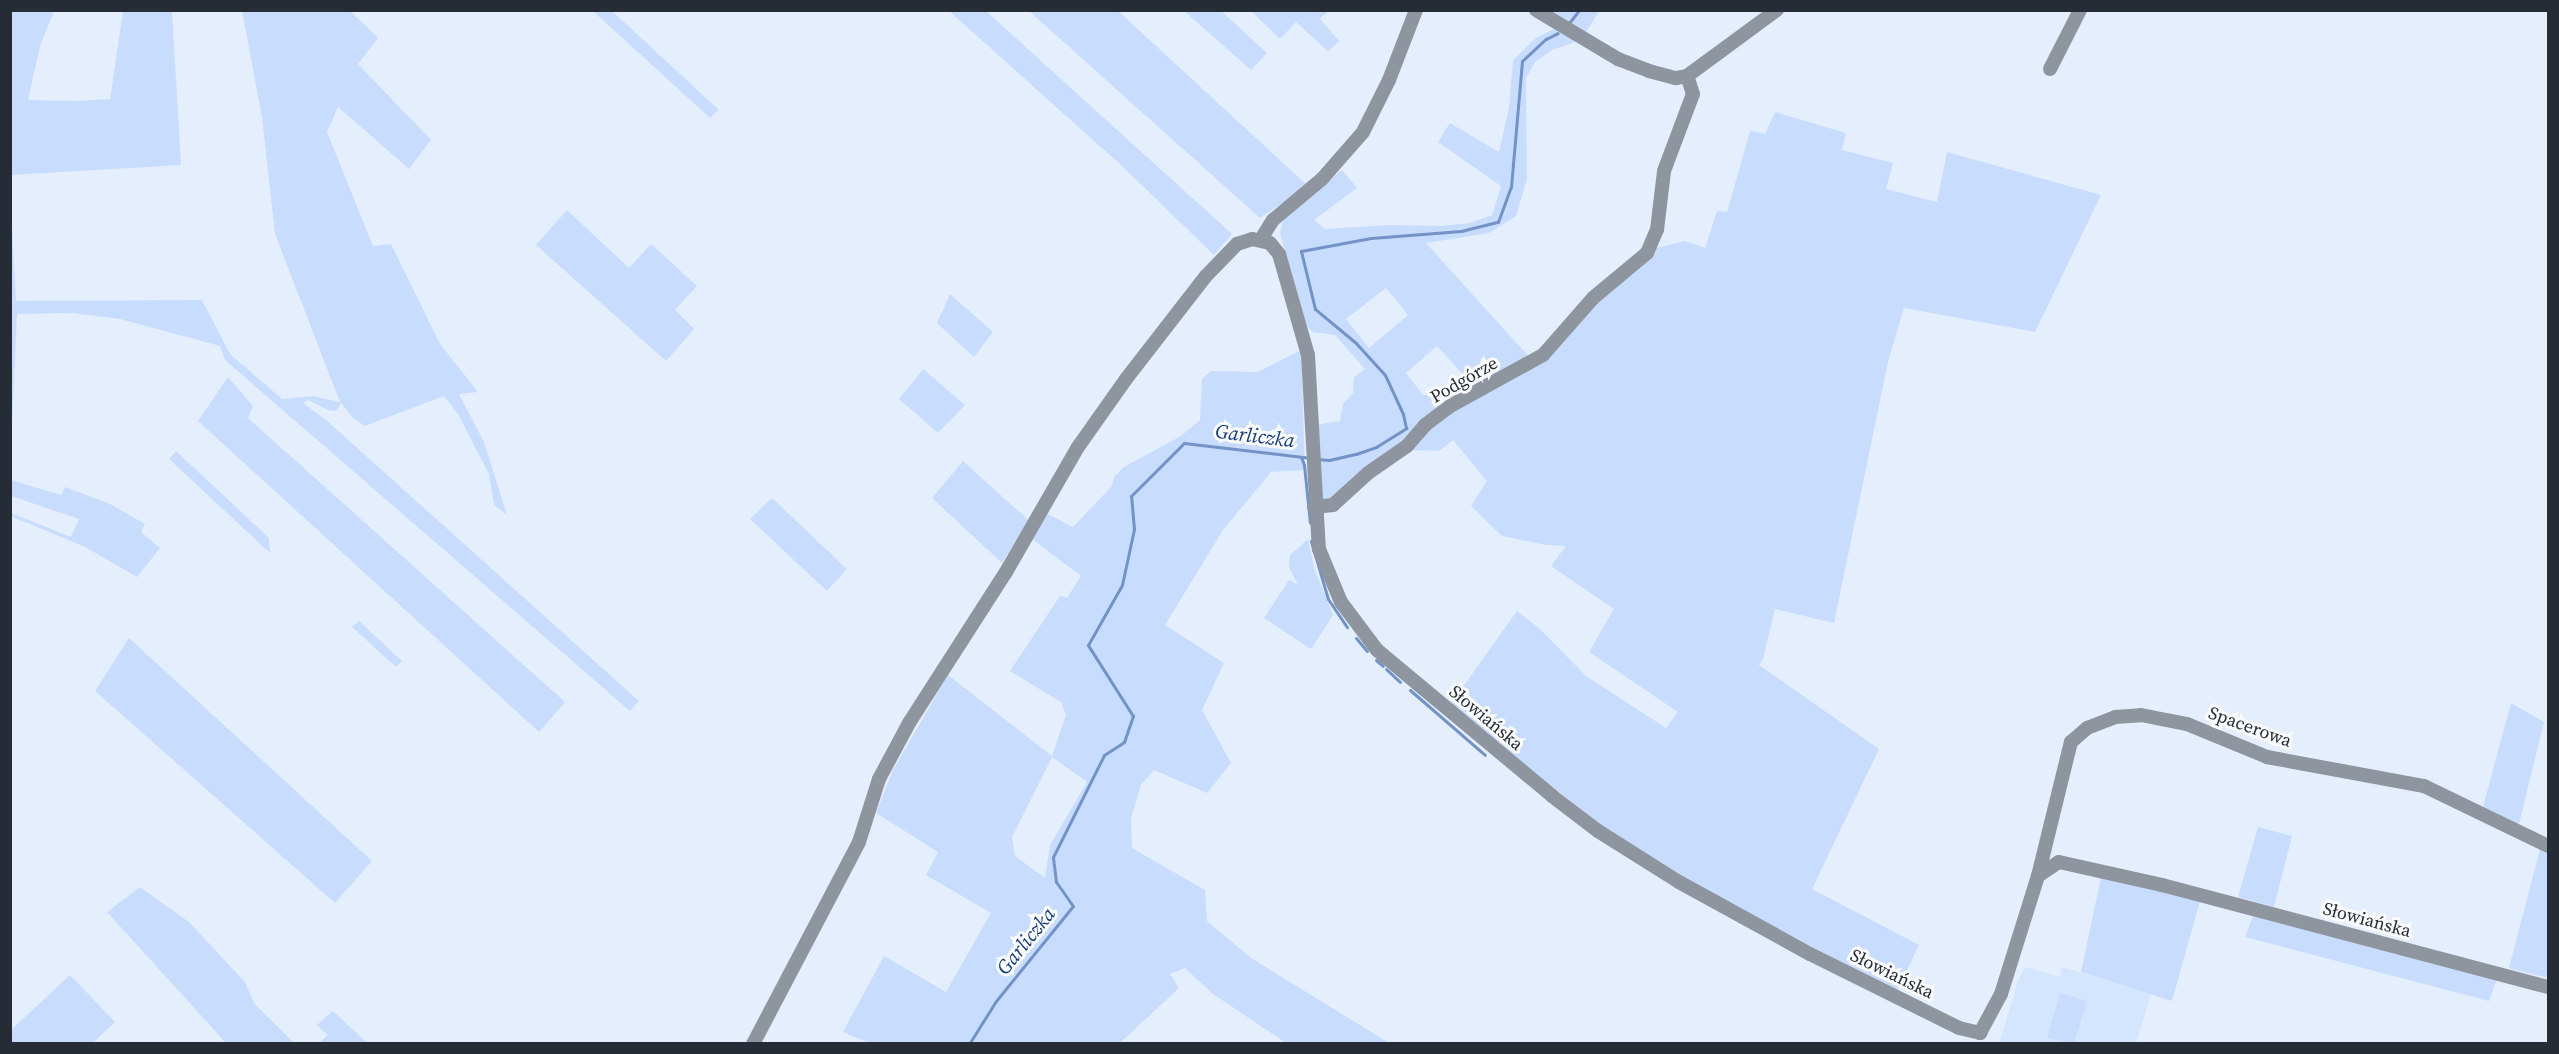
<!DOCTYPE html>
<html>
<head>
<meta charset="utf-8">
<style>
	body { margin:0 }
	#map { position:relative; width:2559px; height:1054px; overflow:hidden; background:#e4eefd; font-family:"Source Serif 4",serif }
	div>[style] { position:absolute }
	.built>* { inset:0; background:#d4e5fe }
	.green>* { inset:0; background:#c8ddfe }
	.stream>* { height:3px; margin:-1.5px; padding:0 1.5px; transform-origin:1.5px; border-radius:1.5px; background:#7393c6 }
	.minor>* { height:14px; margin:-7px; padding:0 7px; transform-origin:7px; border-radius:7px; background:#8e959f }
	span { translate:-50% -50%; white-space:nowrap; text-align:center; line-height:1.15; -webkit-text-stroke:6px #fbfbfb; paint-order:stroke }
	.street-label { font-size:18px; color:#262c35 }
	.water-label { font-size:20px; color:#123b78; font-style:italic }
	.frame { position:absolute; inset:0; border:12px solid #262c35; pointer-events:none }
</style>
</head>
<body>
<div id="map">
	<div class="built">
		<i style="clip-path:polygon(2025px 967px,2060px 977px,2062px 967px,2151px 994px,2136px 1043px,1999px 1044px,2018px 981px)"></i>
	</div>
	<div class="green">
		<i style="clip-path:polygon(11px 10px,54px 11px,40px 46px,28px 100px,77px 101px,110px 99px,123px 11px,172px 11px,181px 165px,11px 175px)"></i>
		<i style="clip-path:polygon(242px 11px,350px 11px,378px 38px,358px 64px,431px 140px,409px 169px,338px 107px,327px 132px,373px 246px,391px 244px,440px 344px,478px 392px,459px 394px,484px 442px,507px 515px,494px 505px,489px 474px,458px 414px,444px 396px,365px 426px,354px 419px,341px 403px,336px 411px,328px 410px,308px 400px,303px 403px,326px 420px,639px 701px,630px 711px,225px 360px,220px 346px,120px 319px,72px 313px,17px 314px,11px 445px,11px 209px,16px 301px,202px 300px,230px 354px,282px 399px,312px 396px,340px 402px,275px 234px,262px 117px)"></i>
		<i style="clip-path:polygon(593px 11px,612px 11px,719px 110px,710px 118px)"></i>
		<i style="clip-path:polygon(949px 11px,986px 11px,1232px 234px,1214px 255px,1122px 166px)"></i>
		<i style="clip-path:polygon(1029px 11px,1118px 11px,1308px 186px,1260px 218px)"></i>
		<i style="clip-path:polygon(1184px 11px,1221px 11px,1267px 53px,1251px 70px)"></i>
		<i style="clip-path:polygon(1251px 11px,1328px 11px,1320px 19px,1339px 41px,1328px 51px,1296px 22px,1280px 39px)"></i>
		<i style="clip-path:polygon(1547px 11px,1599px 11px,1585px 34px)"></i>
		<i style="clip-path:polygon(evenodd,1556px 28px,1578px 41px,1552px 50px,1535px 62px,1526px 78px,1527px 179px,1516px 216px,1489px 233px,1426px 243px,1531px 359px,1476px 389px,1437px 346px,1406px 373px,1423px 395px,1435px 395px,1439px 407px,1412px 434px,1338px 496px,1322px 501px,1321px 456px,1315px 425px,1340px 421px,1343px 404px,1353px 393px,1354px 377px,1365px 369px,1335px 335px,1312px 332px,1306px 324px,1280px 233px,1284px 218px,1342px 170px,1357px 188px,1314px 220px,1325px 229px,1389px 225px,1442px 226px,1470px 223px,1492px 215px,1501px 186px,1438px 142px,1450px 123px,1499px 152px,1509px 107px,1513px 60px,1536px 38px,1556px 28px,1386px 288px,1408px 315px,1369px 348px,1346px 319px,1386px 288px)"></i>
		<i style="clip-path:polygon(1775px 112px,1846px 133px,1842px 150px,1893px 163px,1886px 189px,1937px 202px,1947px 152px,2101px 195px,2035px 332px,1904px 308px,1888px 362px,1834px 623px,1775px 609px,1763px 659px,1759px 665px,1879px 749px,1812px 889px,1919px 945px,1897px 991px,1724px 901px,1599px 824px,1450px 705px,1517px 611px,1540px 629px,1586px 676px,1666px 728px,1678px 712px,1589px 652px,1614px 609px,1551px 566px,1566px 546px,1546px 545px,1502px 536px,1471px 506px,1487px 481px,1453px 440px,1439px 451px,1407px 450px,1428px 427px,1541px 360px,1577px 320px,1656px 248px,1685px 241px,1705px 248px,1717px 211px,1727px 212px,1750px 131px,1765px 134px)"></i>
		<i style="clip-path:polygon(567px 210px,629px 268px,651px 244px,697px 286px,675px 310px,694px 329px,666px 361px,536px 245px)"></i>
		<i style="clip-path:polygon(950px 294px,993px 332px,974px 357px,937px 323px)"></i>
		<i style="clip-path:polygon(evenodd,1301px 350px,1305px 470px,1271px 472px,1223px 530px,1165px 625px,1224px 663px,1202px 710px,1231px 763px,1207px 793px,1154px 770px,1141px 785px,1131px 818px,1132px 848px,1205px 890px,1207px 921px,1251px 958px,1389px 1043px,1286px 1043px,1213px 994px,1185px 968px,1170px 974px,1179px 988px,1120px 1043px,872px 1044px,843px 1032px,884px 956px,946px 992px,991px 913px,926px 875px,938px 852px,876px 813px,893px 770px,948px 675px,1052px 756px,1066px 715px,1061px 702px,1010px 671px,1060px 596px,1067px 598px,1081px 576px,1032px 539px,1046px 513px,1073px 527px,1112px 486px,1114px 477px,1124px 467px,1181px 436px,1200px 420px,1202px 379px,1211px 371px,1258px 372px,1301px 350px,1052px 757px,1087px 782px,1050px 845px,1045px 878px,1015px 856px,1012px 837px,1052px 757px)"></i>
		<i style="clip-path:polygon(923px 369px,965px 405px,938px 433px,899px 399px)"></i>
		<i style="clip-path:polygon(228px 377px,253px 406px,248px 418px,565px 702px,539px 732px,198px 421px)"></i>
		<i style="clip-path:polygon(176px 451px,269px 538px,270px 553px,169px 459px)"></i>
		<i style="clip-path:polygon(963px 461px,1028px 520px,1002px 563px,932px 498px)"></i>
		<i style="clip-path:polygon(11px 480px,61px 495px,65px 487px,110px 504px,145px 524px,141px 532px,160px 548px,137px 577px,85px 547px,11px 516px,11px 513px,71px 537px,79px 519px,11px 496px)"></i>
		<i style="clip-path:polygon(772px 498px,847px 569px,827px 591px,750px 519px)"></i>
		<i style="clip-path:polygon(1308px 539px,1315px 571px,1333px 615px,1311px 649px,1264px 618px,1289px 580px,1298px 585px,1289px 567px,1290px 555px)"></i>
		<i style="clip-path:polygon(359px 621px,402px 661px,396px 667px,352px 627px)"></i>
		<i style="clip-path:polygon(129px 638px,372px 861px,335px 903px,95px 691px)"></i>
		<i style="clip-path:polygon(2511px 703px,2544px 722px,2519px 824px,2483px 807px)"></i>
		<i style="clip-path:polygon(2258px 827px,2292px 836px,2274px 907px,2238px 897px)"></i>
		<i style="clip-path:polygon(2541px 845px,2548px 849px,2548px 978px,2509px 968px)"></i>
		<i style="clip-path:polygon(2101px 877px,2200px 901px,2172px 1001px,2081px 972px)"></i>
		<i style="clip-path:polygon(140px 887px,189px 922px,245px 982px,254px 1003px,294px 1043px,226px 1043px,107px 912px)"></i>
		<i style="clip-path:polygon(2253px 916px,2497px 979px,2489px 1001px,2245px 937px)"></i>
		<i style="clip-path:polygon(70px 975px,115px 1022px,93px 1043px,11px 1043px,11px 1030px)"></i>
		<i style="clip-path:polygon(2060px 993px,2087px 1001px,2074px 1043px,2047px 1038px)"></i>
		<i style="clip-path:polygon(333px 1011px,367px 1043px,319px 1043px,328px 1035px,317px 1025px)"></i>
	</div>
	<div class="stream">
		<i style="left:1569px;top:23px;width:16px;rotate:-52deg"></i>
		<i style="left:1301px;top:457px;width:9px;rotate:69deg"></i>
		<i style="left:1304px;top:465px;width:58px;rotate:84.1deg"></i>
		<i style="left:1317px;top:459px;width:12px;rotate:5deg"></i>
		<i style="left:1329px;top:460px;width:28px;rotate:-13deg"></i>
		<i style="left:1356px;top:454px;width:21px;rotate:-19deg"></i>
		<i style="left:1376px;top:447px;width:36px;rotate:-32deg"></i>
		<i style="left:1406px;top:428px;width:14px;rotate:-102deg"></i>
		<i style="left:1403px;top:414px;width:43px;rotate:-114.8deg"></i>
		<i style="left:1385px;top:375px;width:43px;rotate:-132.2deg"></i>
		<i style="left:1356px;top:343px;width:53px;rotate:-140.3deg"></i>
		<i style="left:1315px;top:309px;width:60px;rotate:-103.6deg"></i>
		<i style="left:1301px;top:251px;width:71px;rotate:-10.5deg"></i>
		<i style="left:1371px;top:238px;width:90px;rotate:-4.4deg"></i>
		<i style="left:1461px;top:231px;width:38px;rotate:-14deg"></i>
		<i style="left:1498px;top:222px;width:37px;rotate:-70deg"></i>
		<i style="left:1511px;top:187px;width:126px;rotate:-85deg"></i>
		<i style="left:1522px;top:61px;width:33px;rotate:-43deg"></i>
		<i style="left:1546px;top:39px;width:13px;rotate:-27deg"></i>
		<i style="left:1311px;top:541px;width:60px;rotate:73.7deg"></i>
		<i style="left:1328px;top:599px;width:34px;rotate:56deg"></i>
		<i style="left:1356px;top:638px;width:17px;rotate:50deg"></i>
		<i style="left:1376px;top:660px;width:9px;rotate:41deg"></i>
		<i style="left:1386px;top:669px;width:19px;rotate:43deg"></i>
		<i style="left:1410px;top:690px;width:99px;rotate:40.9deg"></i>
		<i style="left:969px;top:1044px;width:51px;rotate:-57.9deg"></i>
		<i style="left:996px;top:1001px;width:122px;rotate:-51deg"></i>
		<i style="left:1073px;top:906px;width:29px;rotate:-125deg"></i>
		<i style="left:1056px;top:882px;width:25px;rotate:-97deg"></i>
		<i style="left:1053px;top:857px;width:114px;rotate:-63.4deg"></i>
		<i style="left:1104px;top:755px;width:24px;rotate:-33deg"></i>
		<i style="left:1124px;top:742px;width:28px;rotate:-71deg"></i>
		<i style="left:1133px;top:716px;width:84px;rotate:-122.4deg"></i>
		<i style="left:1088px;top:645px;width:69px;rotate:-60.5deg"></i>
		<i style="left:1122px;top:585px;width:57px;rotate:-77.9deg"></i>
		<i style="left:1134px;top:529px;width:33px;rotate:-95deg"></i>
		<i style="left:1131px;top:496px;width:75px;rotate:-45deg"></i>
		<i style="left:1184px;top:443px;width:128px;rotate:6.7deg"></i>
	</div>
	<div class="minor">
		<i style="left:1536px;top:10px;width:96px;rotate:30.9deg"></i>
		<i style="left:1618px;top:59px;width:33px;rotate:21deg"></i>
		<i style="left:1649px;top:71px;width:28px;rotate:15deg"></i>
		<i style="left:1676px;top:78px;width:11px;rotate:-10deg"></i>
		<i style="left:1687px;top:76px;width:112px;rotate:-36.3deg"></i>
		<i style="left:2050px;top:69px;width:66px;rotate:-63deg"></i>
		<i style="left:1261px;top:239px;width:22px;rotate:-58deg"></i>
		<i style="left:1273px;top:220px;width:64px;rotate:-39.9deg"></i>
		<i style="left:1322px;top:179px;width:62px;rotate:-48.9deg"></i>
		<i style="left:1363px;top:132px;width:58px;rotate:-63.4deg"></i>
		<i style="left:1389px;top:80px;width:75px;rotate:-68.9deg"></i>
		<i style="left:1314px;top:507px;width:19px;rotate:-6deg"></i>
		<i style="left:1333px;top:505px;width:47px;rotate:-42.4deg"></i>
		<i style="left:1368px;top:473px;width:47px;rotate:-34.7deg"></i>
		<i style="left:1407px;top:446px;width:28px;rotate:-49deg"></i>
		<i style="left:1425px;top:425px;width:34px;rotate:-37deg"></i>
		<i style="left:1452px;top:405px;width:104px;rotate:-28.8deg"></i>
		<i style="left:1543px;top:355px;width:76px;rotate:-48.7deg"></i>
		<i style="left:1593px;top:298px;width:70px;rotate:-39.8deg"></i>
		<i style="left:1647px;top:253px;width:25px;rotate:-67deg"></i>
		<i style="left:1657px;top:230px;width:59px;rotate:-83.2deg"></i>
		<i style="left:1664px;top:171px;width:82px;rotate:-69.4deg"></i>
		<i style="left:1693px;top:94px;width:19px;rotate:-108deg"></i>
		<i style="left:2038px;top:876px;width:138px;rotate:-76.2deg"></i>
		<i style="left:2071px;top:742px;width:21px;rotate:-41deg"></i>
		<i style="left:2087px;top:728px;width:30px;rotate:-21deg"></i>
		<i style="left:2115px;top:717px;width:26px;rotate:-4deg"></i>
		<i style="left:2141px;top:715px;width:47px;rotate:11.1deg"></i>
		<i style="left:2187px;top:724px;width:87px;rotate:22.4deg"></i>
		<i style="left:2267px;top:757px;width:160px;rotate:10.5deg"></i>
		<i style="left:2424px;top:786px;width:138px;rotate:25.8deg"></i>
		<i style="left:1980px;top:1033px;width:44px;rotate:-61.7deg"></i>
		<i style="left:2001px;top:994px;width:124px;rotate:-72.6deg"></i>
		<i style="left:2038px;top:876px;width:25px;rotate:-34deg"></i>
		<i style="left:2059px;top:862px;width:106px;rotate:12.6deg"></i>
		<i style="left:2162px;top:885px;width:399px;rotate:14.8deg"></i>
		<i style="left:753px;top:1044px;width:228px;rotate:-62.3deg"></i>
		<i style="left:859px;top:842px;width:66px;rotate:-72.4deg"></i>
		<i style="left:879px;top:779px;width:64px;rotate:-61.8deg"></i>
		<i style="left:909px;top:723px;width:179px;rotate:-57.3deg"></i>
		<i style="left:1006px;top:572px;width:144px;rotate:-60.1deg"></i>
		<i style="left:1078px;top:447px;width:83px;rotate:-54.8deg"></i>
		<i style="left:1126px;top:379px;width:130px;rotate:-52.2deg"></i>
		<i style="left:1206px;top:276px;width:45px;rotate:-45.9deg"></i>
		<i style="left:1237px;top:244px;width:16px;rotate:-18deg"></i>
		<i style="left:1252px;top:239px;width:18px;rotate:13deg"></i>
		<i style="left:1270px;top:243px;width:14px;rotate:51deg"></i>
		<i style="left:1279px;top:254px;width:105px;rotate:74deg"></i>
		<i style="left:1308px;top:355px;width:194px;rotate:86.8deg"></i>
		<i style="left:1319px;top:549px;width:57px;rotate:67.5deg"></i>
		<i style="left:1341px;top:602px;width:60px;rotate:53.1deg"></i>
		<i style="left:1377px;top:650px;width:228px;rotate:39.8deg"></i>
		<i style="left:1552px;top:796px;width:58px;rotate:37.3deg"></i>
		<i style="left:1598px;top:831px;width:96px;rotate:32.2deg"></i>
		<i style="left:1679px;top:882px;width:149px;rotate:28.8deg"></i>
		<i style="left:1810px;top:954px;width:166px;rotate:26.4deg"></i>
		<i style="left:1959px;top:1028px;width:22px;rotate:13deg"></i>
	</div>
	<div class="street-label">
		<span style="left:1464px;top:380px;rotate:-30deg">Podgórze</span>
		<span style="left:1486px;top:718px;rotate:40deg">Słowiańska</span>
		<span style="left:2250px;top:727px;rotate:20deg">Spacerowa</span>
		<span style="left:2367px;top:920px;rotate:15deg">Słowiańska</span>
		<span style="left:1892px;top:974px;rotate:26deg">Słowiańska</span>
	</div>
	<div class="water-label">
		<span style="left:1255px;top:436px;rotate:7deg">Garliczka</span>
		<span style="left:1026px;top:941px;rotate:-51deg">Garliczka</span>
	</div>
	<div class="frame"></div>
</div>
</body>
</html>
